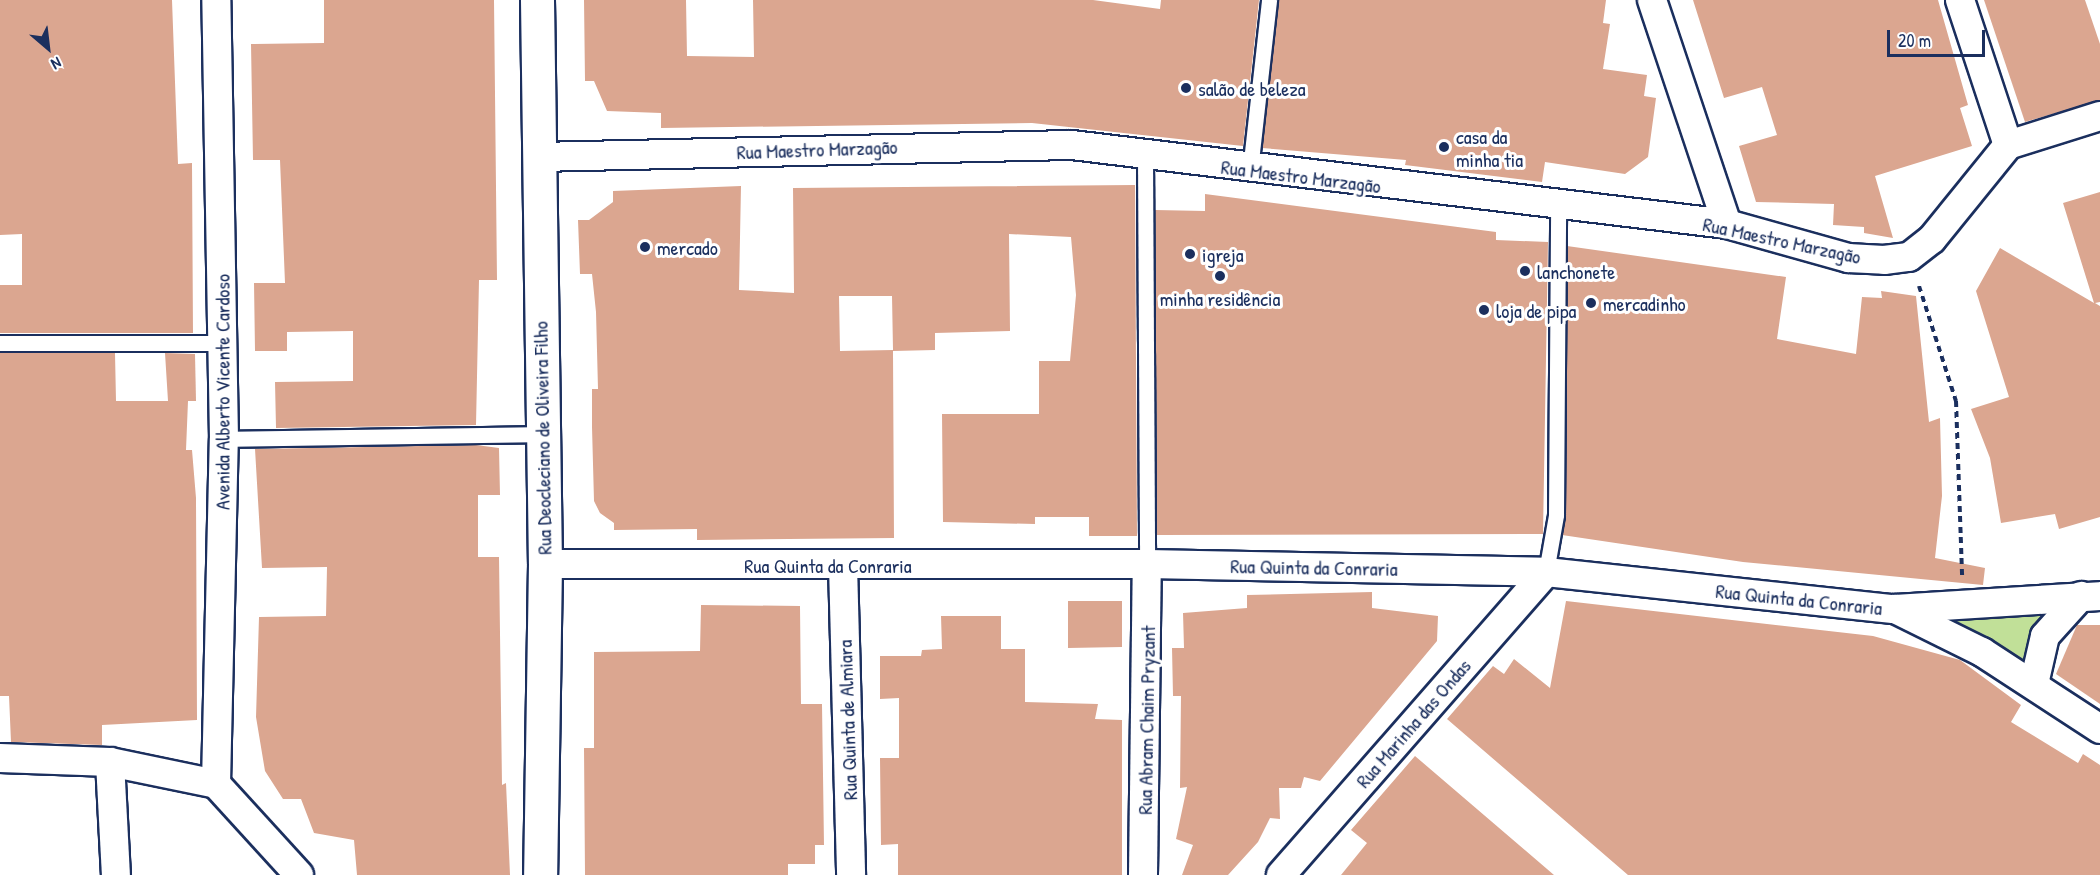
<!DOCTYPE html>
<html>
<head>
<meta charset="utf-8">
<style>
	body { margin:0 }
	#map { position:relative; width:2100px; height:875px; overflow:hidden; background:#fff; font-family:"Patrick Hand",sans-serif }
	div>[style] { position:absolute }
	.green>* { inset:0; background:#c1e098 }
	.building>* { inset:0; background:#dba690 }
	.path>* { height:4px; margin-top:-2px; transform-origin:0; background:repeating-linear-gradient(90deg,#1b2f5e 0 6px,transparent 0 10.5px) }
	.roads { filter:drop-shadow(2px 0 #1b2f5e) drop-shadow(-2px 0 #1b2f5e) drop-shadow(0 2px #1b2f5e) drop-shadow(0 -2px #1b2f5e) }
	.service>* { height:15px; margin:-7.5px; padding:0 7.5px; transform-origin:7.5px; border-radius:7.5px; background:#fff }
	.minor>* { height:28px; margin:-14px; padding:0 14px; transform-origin:14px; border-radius:14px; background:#fff }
	.tertiary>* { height:33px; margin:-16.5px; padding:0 16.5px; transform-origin:16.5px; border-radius:16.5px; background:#fff }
	.dots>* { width:16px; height:16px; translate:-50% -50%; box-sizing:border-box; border:3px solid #fff; border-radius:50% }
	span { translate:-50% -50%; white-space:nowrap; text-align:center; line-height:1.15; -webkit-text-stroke:6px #fff; paint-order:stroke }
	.poi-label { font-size:20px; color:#1b2f5e }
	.left { translate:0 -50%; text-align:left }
	.street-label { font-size:20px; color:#1b2f5e }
	.north { position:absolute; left:18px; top:18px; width:60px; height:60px; -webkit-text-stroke:4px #fff; paint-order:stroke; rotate:152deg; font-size:16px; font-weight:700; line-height:24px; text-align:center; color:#1b2f5e }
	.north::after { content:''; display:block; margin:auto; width:21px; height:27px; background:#1b2f5e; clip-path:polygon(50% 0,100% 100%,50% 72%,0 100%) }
	.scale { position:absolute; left:1887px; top:30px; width:98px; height:27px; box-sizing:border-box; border:3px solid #1b2f5e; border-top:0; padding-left:8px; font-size:18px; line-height:21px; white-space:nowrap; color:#1b2f5e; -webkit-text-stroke:4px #fff; paint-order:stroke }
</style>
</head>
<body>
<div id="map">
	<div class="green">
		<i style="clip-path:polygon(2062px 603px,2028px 670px,1933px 620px)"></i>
	</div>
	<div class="building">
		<i style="clip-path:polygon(0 0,172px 0,178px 164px,192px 163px,193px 333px,0 333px,0 285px,22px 285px,22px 234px,0 235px)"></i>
		<i style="clip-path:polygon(324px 0,494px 0,497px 280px,479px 280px,476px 425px,276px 428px,275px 382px,353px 381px,353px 331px,287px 332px,287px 351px,255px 351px,254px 283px,285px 283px,280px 160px,253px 160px,251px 44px,324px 43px)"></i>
		<i style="clip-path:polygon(584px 0,686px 0,687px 56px,754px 57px,753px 0,1093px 0,1160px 9px,1161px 0,1259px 0,1243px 146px,1032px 123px,661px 128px,661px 113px,607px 111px,594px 81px,585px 81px)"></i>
		<i style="clip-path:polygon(1279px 0,1606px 0,1603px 23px,1610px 24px,1603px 69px,1647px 75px,1644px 96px,1656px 98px,1648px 157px,1625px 174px,1545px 162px,1542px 182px,1405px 165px,1406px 160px,1262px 148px)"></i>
		<i style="clip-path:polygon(1693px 0,1938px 0,1968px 105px,1960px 108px,1972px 146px,1875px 176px,1893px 238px,1864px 233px,1864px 227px,1833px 225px,1834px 204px,1756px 202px,1739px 146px,1777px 135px,1762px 87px,1724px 98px)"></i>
		<i style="clip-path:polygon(1984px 0,2085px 0,2100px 44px,2100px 100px,2025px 122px)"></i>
		<i style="clip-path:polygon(evenodd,1135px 185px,1137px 536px,1089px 536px,1089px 517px,1035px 517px,1035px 524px,943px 522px,942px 414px,1039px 414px,1039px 361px,1070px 361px,1076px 295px,1071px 237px,1009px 234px,1010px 331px,935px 333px,935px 350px,893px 351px,894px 538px,697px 540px,697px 529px,614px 530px,614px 523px,600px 513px,594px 501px,592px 427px,592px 389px,598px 389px,596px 312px,592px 274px,580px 274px,578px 220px,589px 220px,613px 202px,613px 191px,741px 186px,739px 290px,794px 293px,793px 188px,1135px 185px,839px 296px,892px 296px,893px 350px,840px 351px,839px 296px)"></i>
		<i style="clip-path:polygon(2100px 192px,2100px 302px,2095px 303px,2100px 306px,2100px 517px,2059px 529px,2055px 514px,2001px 523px,1990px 458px,1971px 409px,2009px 397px,1976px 291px,2000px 248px,2094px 303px,2063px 203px)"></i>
		<i style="clip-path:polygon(1205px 194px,1496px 232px,1496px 240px,1548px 242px,1543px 534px,1157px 535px,1155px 210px,1205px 211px)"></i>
		<i style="clip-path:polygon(1567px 246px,1786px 277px,1777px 339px,1856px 354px,1862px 297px,1882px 298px,1881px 291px,1916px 296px,1929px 422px,1940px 418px,1942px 496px,1935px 558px,1985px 568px,1983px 585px,1743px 562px,1562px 535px)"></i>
		<i style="clip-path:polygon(0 353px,115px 353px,116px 401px,188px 401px,186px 450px,192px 450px,196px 498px,197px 720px,102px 725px,102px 745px,11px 742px,9px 696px,0 696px)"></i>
		<i style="clip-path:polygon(165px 353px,195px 354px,196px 401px,168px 401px)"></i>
		<i style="clip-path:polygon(476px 445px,499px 448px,500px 495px,478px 495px,478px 557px,499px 557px,502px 785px,506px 783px,510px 875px,357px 875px,354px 840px,314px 833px,301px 799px,283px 799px,265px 771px,256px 717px,259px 617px,326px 616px,327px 567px,262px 568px,255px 449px)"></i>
		<i style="clip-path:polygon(1372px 592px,1372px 608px,1438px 616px,1437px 641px,1320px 781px,1304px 777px,1301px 788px,1279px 788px,1280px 819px,1270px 818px,1258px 842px,1228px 875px,1182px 875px,1193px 845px,1176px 839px,1187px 787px,1180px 788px,1181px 696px,1173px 696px,1172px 648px,1184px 648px,1183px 613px,1247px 608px,1247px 595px)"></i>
		<i style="clip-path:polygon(1068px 601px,1122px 601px,1122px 647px,1068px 648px)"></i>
		<i style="clip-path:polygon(1566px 601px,1873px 636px,1960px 660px,2021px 705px,2011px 722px,2078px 763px,2083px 754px,2100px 765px,2100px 875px,1628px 875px,1447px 719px,1493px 666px,1504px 674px,1514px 659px,1550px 688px)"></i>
		<i style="clip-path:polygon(701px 605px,800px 606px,801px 704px,822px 704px,824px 845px,815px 845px,815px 864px,788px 864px,788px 875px,585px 875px,584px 748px,594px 748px,594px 652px,700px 651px)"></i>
		<i style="clip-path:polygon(941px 616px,1001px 616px,1001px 649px,1025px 649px,1025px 702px,1098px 704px,1095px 719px,1122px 720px,1122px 875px,898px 875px,898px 844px,881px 845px,880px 758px,899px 758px,899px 698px,880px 699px,880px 656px,921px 656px,922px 650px,942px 649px)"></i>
		<i style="clip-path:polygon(2077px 625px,2100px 625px,2100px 704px,2056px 674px)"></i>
		<i style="clip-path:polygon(1415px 756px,1554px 875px,1341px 875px,1367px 843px,1351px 830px)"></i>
	</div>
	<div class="path">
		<i style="left:1919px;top:286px;width:121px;rotate:72.2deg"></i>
		<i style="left:1956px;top:401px;width:175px;rotate:88deg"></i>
	</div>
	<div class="roads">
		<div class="service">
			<i style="left:1145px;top:155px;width:409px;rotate:89.7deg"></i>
			<i style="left:1250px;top:170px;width:171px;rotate:-83.6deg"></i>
			<i style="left:0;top:343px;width:223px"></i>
			<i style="left:224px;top:439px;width:317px;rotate:-0.9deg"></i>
			<i style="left:1546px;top:572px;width:58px;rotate:-80deg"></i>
			<i style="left:1556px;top:515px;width:310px;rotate:-89.6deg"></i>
		</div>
		<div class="minor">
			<i style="left:1652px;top:0;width:236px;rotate:71.5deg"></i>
			<i style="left:1960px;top:0;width:153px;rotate:71.7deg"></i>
			<i style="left:2008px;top:145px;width:96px;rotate:-17.5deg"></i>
			<i style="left:538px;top:157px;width:534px;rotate:-1.29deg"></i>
			<i style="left:1072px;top:145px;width:660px;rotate:6.88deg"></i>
			<i style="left:1727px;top:224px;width:126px;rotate:15.7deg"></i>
			<i style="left:1848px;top:258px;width:36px;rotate:3deg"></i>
			<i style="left:1884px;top:260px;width:25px;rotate:-7deg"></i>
			<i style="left:1909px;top:257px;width:29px;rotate:-38deg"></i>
			<i style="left:1932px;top:239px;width:121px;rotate:-51deg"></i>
			<i style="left:545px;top:564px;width:602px"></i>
			<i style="left:1147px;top:564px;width:399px;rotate:1.1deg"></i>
			<i style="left:1546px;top:572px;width:351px;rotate:6.1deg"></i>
			<i style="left:1895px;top:609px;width:205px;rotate:-3.6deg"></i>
			<i style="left:843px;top:565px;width:310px;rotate:88.5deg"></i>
			<i style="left:1895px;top:609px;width:97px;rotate:26.3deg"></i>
			<i style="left:1982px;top:652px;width:141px;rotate:33.1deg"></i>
			<i style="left:2034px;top:684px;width:49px;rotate:-77.1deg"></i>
			<i style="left:2045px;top:636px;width:54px;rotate:-48deg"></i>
			<i style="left:0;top:758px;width:110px;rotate:2.1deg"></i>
			<i style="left:110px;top:762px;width:108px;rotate:11.7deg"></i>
			<i style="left:216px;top:784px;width:123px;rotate:47.6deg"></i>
			<i style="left:110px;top:762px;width:113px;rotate:87deg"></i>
			<i style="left:216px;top:784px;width:345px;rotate:-88.7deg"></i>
			<i style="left:224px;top:439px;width:439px;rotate:-91deg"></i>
			<i style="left:1143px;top:875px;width:311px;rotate:-89.3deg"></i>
			<i style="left:1281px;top:875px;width:403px;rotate:-48.8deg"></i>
		</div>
		<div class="tertiary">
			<i style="left:537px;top:0;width:564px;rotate:89.19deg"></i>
			<i style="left:545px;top:564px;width:311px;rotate:90.9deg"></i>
		</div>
	</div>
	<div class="dots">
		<i style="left:1186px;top:88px;background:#1b2f5e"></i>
		<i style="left:1444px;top:147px;background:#1b2f5e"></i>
		<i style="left:645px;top:247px;background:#1b2f5e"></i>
		<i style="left:1190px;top:254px;background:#1b2f5e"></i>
		<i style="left:1525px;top:271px;background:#1b2f5e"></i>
		<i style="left:1220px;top:276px;background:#1b2f5e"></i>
		<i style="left:1591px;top:303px;background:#1b2f5e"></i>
		<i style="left:1484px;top:310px;background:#1b2f5e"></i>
	</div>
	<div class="poi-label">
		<span class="left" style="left:1198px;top:88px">salão de beleza</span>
		<span class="left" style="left:1456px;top:148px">casa da<br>minha tia</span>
		<span class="left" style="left:657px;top:247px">mercado</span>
		<span class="left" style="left:1202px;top:254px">igreja</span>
		<span class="left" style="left:1537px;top:271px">lanchonete</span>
		<span style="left:1220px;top:298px">minha residência</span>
		<span class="left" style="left:1603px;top:303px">mercadinho</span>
		<span class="left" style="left:1496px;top:310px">loja de pipa</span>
	</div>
	<div class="street-label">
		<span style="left:817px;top:149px;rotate:-2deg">Rua Maestro Marzagão</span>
		<span style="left:1301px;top:176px;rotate:7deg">Rua Maestro Marzagão</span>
		<span style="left:1782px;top:240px;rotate:12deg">Rua Maestro Marzagão</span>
		<span style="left:222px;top:392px;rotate:-90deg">Avenida Alberto Vicente Cardoso</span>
		<span style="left:542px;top:438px;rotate:-91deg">Rua Deocleciano de Oliveira Filho</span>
		<span style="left:828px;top:565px">Rua Quinta da Conraria</span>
		<span style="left:1314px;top:567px;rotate:1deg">Rua Quinta da Conraria</span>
		<span style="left:1799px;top:599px;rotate:6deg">Rua Quinta da Conraria</span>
		<span style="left:847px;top:720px;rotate:-92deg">Rua Quinta de Almiara</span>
		<span style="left:1146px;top:720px;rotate:-89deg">Rua Abram Chaim Pryzant</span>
		<span style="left:1413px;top:723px;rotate:-49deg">Rua Marinha das Ondas</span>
	</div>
	<div class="north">N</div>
	<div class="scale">20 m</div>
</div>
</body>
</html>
